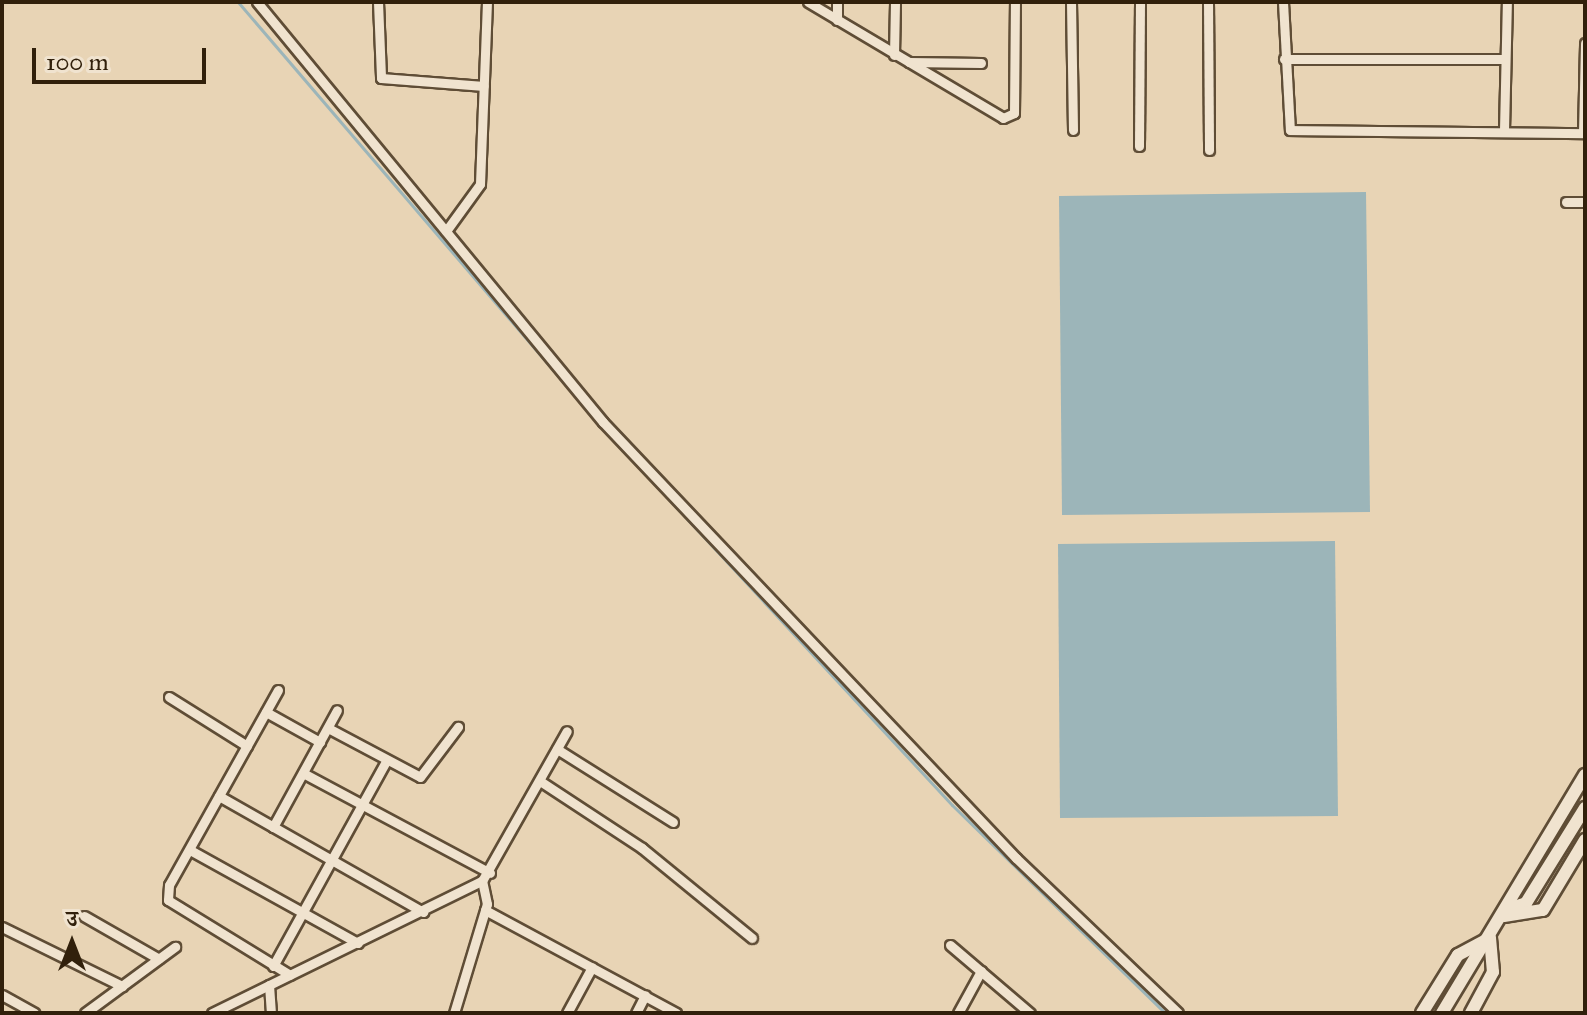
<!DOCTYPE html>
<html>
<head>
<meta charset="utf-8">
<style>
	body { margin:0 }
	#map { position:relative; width:1587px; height:1015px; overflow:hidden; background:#e8d4b5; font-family:"IM FELL Great Primer","Noto Serif Devanagari",serif }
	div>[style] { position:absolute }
	.water>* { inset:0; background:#9cb5b9 }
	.stream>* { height:3px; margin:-1.5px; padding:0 1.5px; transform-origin:1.5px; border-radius:1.5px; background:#9cb5b9 }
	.roads { filter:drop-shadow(2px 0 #5f4d36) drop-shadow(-2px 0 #5f4d36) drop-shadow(0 2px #5f4d36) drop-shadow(0 -2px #5f4d36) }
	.street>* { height:9px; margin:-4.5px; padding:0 4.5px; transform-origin:4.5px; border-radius:4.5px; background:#f0e3cf }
	.secondary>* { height:12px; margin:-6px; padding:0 6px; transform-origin:6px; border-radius:6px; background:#f0e3cf }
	span { translate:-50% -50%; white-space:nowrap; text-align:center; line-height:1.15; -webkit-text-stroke:7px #f0e3cf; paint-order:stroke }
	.frame { position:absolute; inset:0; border:4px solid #31200b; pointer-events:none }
	.north { position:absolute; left:32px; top:903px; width:80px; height:80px; -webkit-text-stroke:6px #f0e3cf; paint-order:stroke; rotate:0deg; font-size:22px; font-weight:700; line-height:32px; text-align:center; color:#31200b }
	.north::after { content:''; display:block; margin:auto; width:28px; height:36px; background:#31200b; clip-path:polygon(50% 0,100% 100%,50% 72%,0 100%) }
	.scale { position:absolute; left:32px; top:48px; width:174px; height:36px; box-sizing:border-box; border:4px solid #31200b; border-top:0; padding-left:10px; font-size:24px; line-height:28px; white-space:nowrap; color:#31200b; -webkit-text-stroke:6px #f0e3cf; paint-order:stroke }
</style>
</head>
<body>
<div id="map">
	<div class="water">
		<i style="clip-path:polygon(1366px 192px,1370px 512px,1062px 515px,1059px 196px)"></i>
		<i style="clip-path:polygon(1335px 541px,1338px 816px,1060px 818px,1058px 544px)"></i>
	</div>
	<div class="stream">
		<i style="left:238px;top:2px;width:549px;rotate:49.43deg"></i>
		<i style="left:627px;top:454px;width:478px;rotate:47.2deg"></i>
		<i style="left:952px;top:805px;width:298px;rotate:44.3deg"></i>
	</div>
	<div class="roads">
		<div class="street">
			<i style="left:257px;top:2px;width:544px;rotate:50.52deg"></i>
			<i style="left:603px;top:422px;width:601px;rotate:46.55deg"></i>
			<i style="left:1016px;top:858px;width:224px;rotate:43.7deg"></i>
			<i style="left:378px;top:2px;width:76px;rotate:87.7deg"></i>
			<i style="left:381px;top:78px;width:103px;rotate:4.4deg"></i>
			<i style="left:808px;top:2px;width:227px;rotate:30.7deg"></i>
			<i style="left:1003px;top:118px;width:12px;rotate:-24deg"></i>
			<i style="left:1014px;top:113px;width:111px;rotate:-89.5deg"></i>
			<i style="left:1071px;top:2px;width:128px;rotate:89.1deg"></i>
			<i style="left:1208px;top:2px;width:148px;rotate:89.6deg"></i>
			<i style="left:1283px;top:2px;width:128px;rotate:86.9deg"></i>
			<i style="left:1290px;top:130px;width:295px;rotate:0.6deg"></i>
			<i style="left:837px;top:20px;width:18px;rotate:-90deg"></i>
			<i style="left:894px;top:55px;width:53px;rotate:-88.9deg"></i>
			<i style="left:1284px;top:59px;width:221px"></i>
			<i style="left:909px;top:62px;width:72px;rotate:0.8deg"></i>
			<i style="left:1504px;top:130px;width:128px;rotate:-88.7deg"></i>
			<i style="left:1583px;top:133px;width:90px;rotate:-88.7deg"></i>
			<i style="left:1139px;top:146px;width:144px;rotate:-89.6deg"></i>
			<i style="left:1566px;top:202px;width:19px"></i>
			<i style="left:446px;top:231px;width:58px;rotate:-54.1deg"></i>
			<i style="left:480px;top:184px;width:182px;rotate:-87.8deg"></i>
			<i style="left:278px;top:690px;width:223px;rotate:119.2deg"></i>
			<i style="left:169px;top:885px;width:15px;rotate:94deg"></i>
			<i style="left:168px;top:900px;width:143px;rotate:31.6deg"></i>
			<i style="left:169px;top:697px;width:92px;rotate:32.1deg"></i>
			<i style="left:266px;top:712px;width:62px;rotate:29.1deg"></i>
			<i style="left:328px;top:728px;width:104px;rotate:28deg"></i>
			<i style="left:420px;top:777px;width:63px;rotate:-52.8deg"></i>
			<i style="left:557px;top:749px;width:137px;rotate:32.2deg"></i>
			<i style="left:303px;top:773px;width:212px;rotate:28.1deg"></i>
			<i style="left:540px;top:781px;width:122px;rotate:33.3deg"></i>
			<i style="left:642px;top:848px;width:142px;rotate:39.3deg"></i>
			<i style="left:219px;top:796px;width:235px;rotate:29.6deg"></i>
			<i style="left:273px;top:827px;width:133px;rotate:-61.3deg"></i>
			<i style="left:190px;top:850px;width:192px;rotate:29deg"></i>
			<i style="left:485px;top:910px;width:217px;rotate:28.3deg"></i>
			<i style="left:84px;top:916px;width:86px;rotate:29.8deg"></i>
			<i style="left:2px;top:927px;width:134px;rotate:26.2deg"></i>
			<i style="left:950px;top:945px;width:105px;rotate:40.4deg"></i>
			<i style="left:273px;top:966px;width:234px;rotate:-61.1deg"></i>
			<i style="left:269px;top:985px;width:28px;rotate:86deg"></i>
			<i style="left:2px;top:995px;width:37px;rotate:29deg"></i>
			<i style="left:85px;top:1013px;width:112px;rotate:-36.3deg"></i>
			<i style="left:212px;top:1013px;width:301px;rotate:-26.1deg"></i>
			<i style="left:482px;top:881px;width:172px;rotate:-60.5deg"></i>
			<i style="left:454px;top:1013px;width:114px;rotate:-73.2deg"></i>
			<i style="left:487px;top:904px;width:24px;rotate:-102deg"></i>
			<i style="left:567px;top:1013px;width:52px;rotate:-61.5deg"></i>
			<i style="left:636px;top:1013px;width:20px;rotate:-63deg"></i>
			<i style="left:958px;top:1013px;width:48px;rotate:-61.3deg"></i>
		</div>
		<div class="secondary">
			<i style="left:1508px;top:909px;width:19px;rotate:-18deg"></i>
			<i style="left:1526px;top:903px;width:112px;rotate:-58.2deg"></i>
			<i style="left:1504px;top:916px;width:39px;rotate:-9deg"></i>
			<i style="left:1543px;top:910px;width:82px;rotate:-59deg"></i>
			<i style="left:1422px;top:1013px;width:68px;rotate:-58.2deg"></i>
			<i style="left:1458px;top:955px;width:36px;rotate:-28deg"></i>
			<i style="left:1490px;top:938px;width:34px;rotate:85deg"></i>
			<i style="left:1493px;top:972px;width:47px;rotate:118.2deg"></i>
			<i style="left:1442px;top:1013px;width:278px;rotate:-59deg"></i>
		</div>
	</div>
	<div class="frame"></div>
	<div class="north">उ</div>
	<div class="scale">100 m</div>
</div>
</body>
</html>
